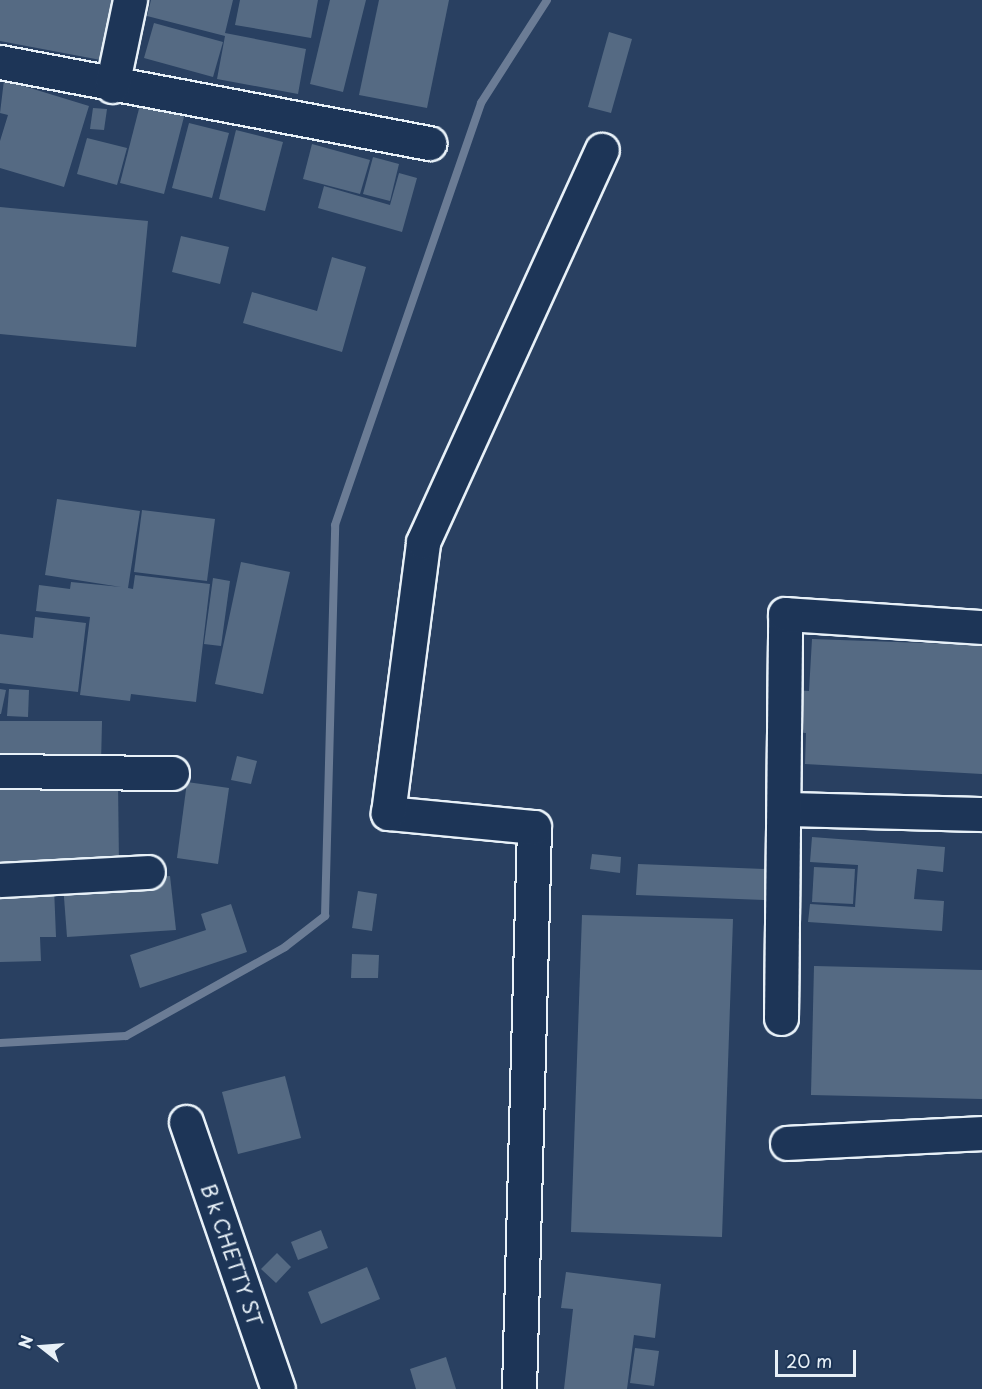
<!DOCTYPE html>
<html>
<head>
<meta charset="utf-8">
<style>
	body { margin:0 }
	#map { position:relative; width:982px; height:1389px; overflow:hidden; background:#294061; font-family:"Playpen Sans",sans-serif }
	div>[style] { position:absolute }
	.stream>* { height:8px; margin:-4px; padding:0 4px; transform-origin:4px; border-radius:4px; background:#6b7c95 }
	.building>* { inset:0; background:#556a83 }
	.roads { filter:drop-shadow(2px 0 #e8f1f8) drop-shadow(-2px 0 #e8f1f8) drop-shadow(0 2px #e8f1f8) drop-shadow(0 -2px #e8f1f8) }
	.minor>* { height:33px; margin:-16.5px; padding:0 16.5px; transform-origin:16.5px; border-radius:16.5px; background:#1d3557 }
	span { translate:-50% -50%; white-space:nowrap; text-align:center; line-height:1.15; -webkit-text-stroke:4.5px #1d3557; paint-order:stroke }
	.street-label { font-size:20px; color:#e8f1f8 }
	.north { position:absolute; left:12px; top:1317px; width:60px; height:60px; -webkit-text-stroke:4px #1d3557; paint-order:stroke; rotate:287deg; font-size:16px; font-weight:700; line-height:24px; text-align:center; color:#e8f1f8 }
	.north::after { content:''; display:block; margin:auto; width:21px; height:27px; background:#e8f1f8; clip-path:polygon(50% 0,100% 100%,50% 72%,0 100%) }
	.scale { position:absolute; left:775px; top:1350px; width:81px; height:27px; box-sizing:border-box; border:3px solid #e8f1f8; border-top:0; padding-left:8px; font-size:18px; line-height:21px; white-space:nowrap; color:#e8f1f8; -webkit-text-stroke:4px #1d3557; paint-order:stroke }
</style>
</head>
<body>
<div id="map">
	<div class="stream">
		<i style="left:0;top:1043px;width:126px;rotate:-3.2deg"></i>
		<i style="left:126px;top:1036px;width:182px;rotate:-29.2deg"></i>
		<i style="left:285px;top:947px;width:51px;rotate:-37.8deg"></i>
		<i style="left:325px;top:916px;width:391px;rotate:-88.5deg"></i>
		<i style="left:335px;top:525px;width:447px;rotate:-70.9deg"></i>
		<i style="left:481px;top:103px;width:122px;rotate:-57.3deg"></i>
	</div>
	<div class="building">
		<i style="clip-path:polygon(0 0,117px 0,106px 61px,0 41px)"></i>
		<i style="clip-path:polygon(151px 0,233px 0,225px 33px,306px 49px,298px 94px,217px 79px,225px 36px,147px 16px)"></i>
		<i style="clip-path:polygon(240px 0,318px 0,311px 38px,235px 25px)"></i>
		<i style="clip-path:polygon(330px 0,366px 0,343px 92px,310px 84px)"></i>
		<i style="clip-path:polygon(379px 0,449px 0,427px 108px,359px 95px)"></i>
		<i style="clip-path:polygon(154px 23px,223px 42px,213px 77px,144px 58px)"></i>
		<i style="clip-path:polygon(609px 32px,632px 39px,611px 113px,588px 107px)"></i>
		<i style="clip-path:polygon(4px 80px,89px 106px,64px 187px,0 168px,0 141px,8px 115px,0 113px)"></i>
		<i style="clip-path:polygon(142px 97px,186px 109px,164px 194px,120px 183px)"></i>
		<i style="clip-path:polygon(93px 108px,107px 109px,104px 130px,90px 129px)"></i>
		<i style="clip-path:polygon(189px 123px,229px 133px,212px 198px,172px 188px)"></i>
		<i style="clip-path:polygon(236px 130px,283px 142px,265px 211px,219px 199px)"></i>
		<i style="clip-path:polygon(87px 138px,127px 148px,117px 185px,77px 174px)"></i>
		<i style="clip-path:polygon(312px 144px,370px 160px,360px 194px,303px 179px)"></i>
		<i style="clip-path:polygon(373px 157px,399px 164px,390px 201px,363px 194px)"></i>
		<i style="clip-path:polygon(399px 173px,417px 178px,402px 232px,318px 208px,324px 186px,390px 205px)"></i>
		<i style="clip-path:polygon(0 207px,148px 221px,136px 347px,0 334px)"></i>
		<i style="clip-path:polygon(181px 236px,229px 247px,220px 284px,172px 272px)"></i>
		<i style="clip-path:polygon(332px 257px,366px 267px,342px 352px,243px 323px,252px 292px,317px 311px)"></i>
		<i style="clip-path:polygon(57px 499px,140px 511px,128px 588px,133px 589px,135px 575px,210px 584px,196px 702px,131px 694px,130px 701px,80px 695px,90px 617px,36px 611px,39px 585px,70px 589px,71px 582px,121px 587px,45px 575px)"></i>
		<i style="clip-path:polygon(142px 510px,215px 519px,207px 581px,134px 572px)"></i>
		<i style="clip-path:polygon(241px 562px,290px 572px,263px 694px,215px 684px)"></i>
		<i style="clip-path:polygon(213px 578px,230px 581px,221px 646px,204px 644px)"></i>
		<i style="clip-path:polygon(35px 617px,86px 623px,78px 692px,0 683px,0 634px,33px 638px)"></i>
		<i style="clip-path:polygon(812px 639px,982px 645px,982px 774px,805px 764px,806px 733px,792px 732px,794px 690px,809px 691px)"></i>
		<i style="clip-path:polygon(0 689px,6px 690px,1px 714px,0 714px)"></i>
		<i style="clip-path:polygon(9px 689px,29px 690px,28px 717px,7px 716px)"></i>
		<i style="clip-path:polygon(0 721px,102px 721px,101px 764px,0 763px)"></i>
		<i style="clip-path:polygon(237px 756px,257px 761px,251px 784px,231px 780px)"></i>
		<i style="clip-path:polygon(187px 782px,229px 788px,218px 864px,177px 858px)"></i>
		<i style="clip-path:polygon(118px 783px,119px 866px,0 868px,0 784px)"></i>
		<i style="clip-path:polygon(812px 837px,945px 847px,943px 872px,917px 869px,914px 899px,944px 901px,942px 931px,808px 922px,810px 904px,855px 907px,858px 865px,810px 862px)"></i>
		<i style="clip-path:polygon(592px 854px,621px 857px,620px 873px,590px 869px)"></i>
		<i style="clip-path:polygon(638px 864px,766px 869px,765px 900px,636px 895px)"></i>
		<i style="clip-path:polygon(814px 867px,855px 869px,853px 904px,812px 902px)"></i>
		<i style="clip-path:polygon(170px 876px,176px 930px,67px 937px,63px 884px)"></i>
		<i style="clip-path:polygon(54px 887px,56px 937px,40px 937px,41px 961px,0 962px,0 889px)"></i>
		<i style="clip-path:polygon(358px 891px,377px 894px,372px 931px,352px 928px)"></i>
		<i style="clip-path:polygon(231px 904px,247px 952px,140px 988px,130px 955px,206px 930px,201px 914px)"></i>
		<i style="clip-path:polygon(582px 915px,733px 919px,722px 1237px,571px 1232px)"></i>
		<i style="clip-path:polygon(352px 954px,379px 955px,378px 978px,351px 978px)"></i>
		<i style="clip-path:polygon(814px 966px,982px 970px,982px 1099px,811px 1095px)"></i>
		<i style="clip-path:polygon(285px 1076px,301px 1138px,238px 1154px,222px 1092px)"></i>
		<i style="clip-path:polygon(321px 1230px,328px 1248px,298px 1260px,291px 1242px)"></i>
		<i style="clip-path:polygon(277px 1253px,291px 1267px,276px 1283px,261px 1269px)"></i>
		<i style="clip-path:polygon(367px 1267px,380px 1299px,321px 1324px,308px 1292px)"></i>
		<i style="clip-path:polygon(566px 1272px,661px 1284px,655px 1338px,634px 1335px,627px 1389px,564px 1389px,573px 1309px,561px 1308px)"></i>
		<i style="clip-path:polygon(635px 1348px,659px 1351px,654px 1386px,630px 1383px)"></i>
		<i style="clip-path:polygon(446px 1357px,456px 1389px,416px 1389px,410px 1369px)"></i>
	</div>
	<div class="roads">
		<div class="minor">
			<i style="left:0;top:62px;width:437px;rotate:10.7deg"></i>
			<i style="left:112px;top:86px;width:88px;rotate:-78.2deg"></i>
			<i style="left:0;top:771px;width:172px;rotate:0.7deg"></i>
			<i style="left:786px;top:809px;width:196px;rotate:1.5deg"></i>
			<i style="left:0;top:880px;width:148px;rotate:-3.1deg"></i>
			<i style="left:781px;top:1018px;width:404px;rotate:-89.4deg"></i>
			<i style="left:785px;top:614px;width:197px;rotate:3.8deg"></i>
			<i style="left:186px;top:1122px;width:282px;rotate:71deg"></i>
			<i style="left:787px;top:1143px;width:195px;rotate:-2.9deg"></i>
			<i style="left:519px;top:1389px;width:562px;rotate:-88.47deg"></i>
			<i style="left:534px;top:827px;width:147px;rotate:-174.5deg"></i>
			<i style="left:388px;top:813px;width:273px;rotate:-82.6deg"></i>
			<i style="left:423px;top:542px;width:431px;rotate:-65.5deg"></i>
		</div>
	</div>
	<div class="street-label">
		<span style="left:232px;top:1255px;rotate:71deg">B k CHETTY ST</span>
	</div>
	<div class="north">N</div>
	<div class="scale">20 m</div>
</div>
</body>
</html>
